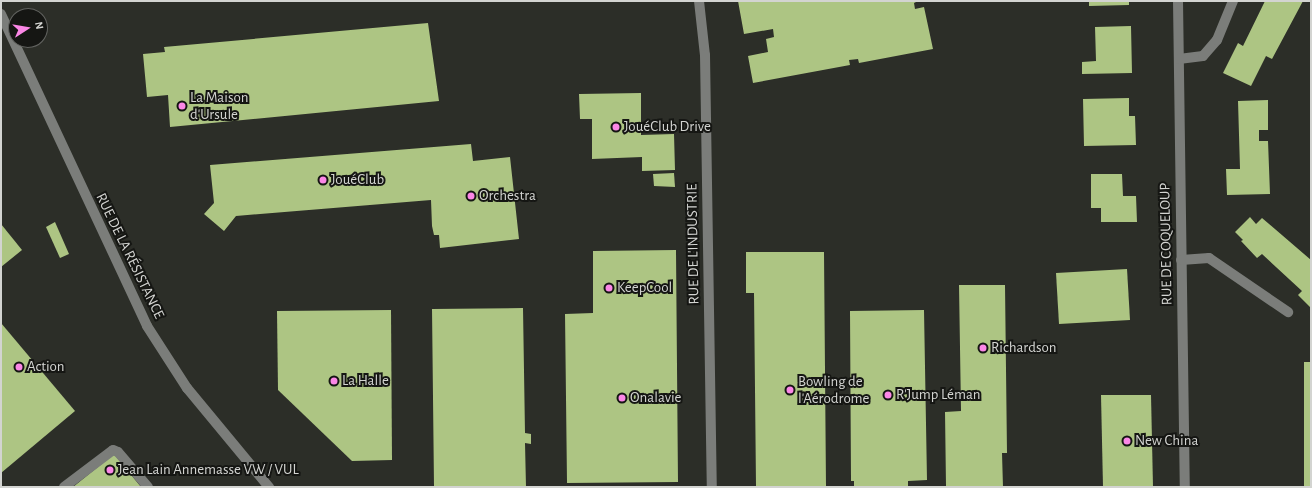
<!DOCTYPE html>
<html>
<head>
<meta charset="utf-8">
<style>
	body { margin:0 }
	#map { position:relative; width:1312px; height:488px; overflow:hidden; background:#2c2e28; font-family:"Alegreya Sans",sans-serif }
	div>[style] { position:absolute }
	.building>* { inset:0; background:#adc583 }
	.minor>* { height:10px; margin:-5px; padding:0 5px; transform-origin:5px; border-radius:5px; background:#7b7d7a }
	.dots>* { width:11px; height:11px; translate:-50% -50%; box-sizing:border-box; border:2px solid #151613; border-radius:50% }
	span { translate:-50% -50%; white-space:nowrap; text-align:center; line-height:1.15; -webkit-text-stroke:4px #151613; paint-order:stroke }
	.poi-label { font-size:15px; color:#d3d4d1 }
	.left { translate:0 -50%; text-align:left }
	.street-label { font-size:15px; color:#d3d4d1 }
	.frame { position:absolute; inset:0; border:2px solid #d3d4d1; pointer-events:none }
	.north { position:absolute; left:8px; top:8px; width:40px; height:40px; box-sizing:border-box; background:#151613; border:1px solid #61625f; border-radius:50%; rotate:78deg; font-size:11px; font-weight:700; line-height:16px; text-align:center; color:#d3d4d1 }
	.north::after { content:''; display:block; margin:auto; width:14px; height:18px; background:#fb87e6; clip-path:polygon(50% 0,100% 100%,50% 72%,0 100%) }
</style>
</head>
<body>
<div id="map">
	<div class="building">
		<i style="clip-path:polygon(738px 1px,918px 1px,914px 3px,915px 9px,924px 7px,933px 49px,859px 63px,858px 59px,849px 60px,850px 65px,753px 83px,748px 56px,768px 52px,766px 39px,774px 37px,773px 29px,744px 34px)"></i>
		<i style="clip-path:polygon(1089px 1px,1129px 1px,1129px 5px,1089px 6px)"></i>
		<i style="clip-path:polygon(1265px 1px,1303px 1px,1272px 59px,1266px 56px,1251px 86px,1223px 73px,1238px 43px,1243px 46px)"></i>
		<i style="clip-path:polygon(428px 23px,439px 101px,170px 127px,168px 95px,147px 97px,143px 54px,165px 52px,164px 47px)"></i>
		<i style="clip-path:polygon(1131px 26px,1132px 73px,1082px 74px,1082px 62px,1096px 61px,1095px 27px)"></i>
		<i style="clip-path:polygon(641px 93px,641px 135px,674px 134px,675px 170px,642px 171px,642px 157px,592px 159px,592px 119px,580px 119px,579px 94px)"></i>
		<i style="clip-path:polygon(1129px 98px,1129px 116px,1135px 116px,1136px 145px,1084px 146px,1083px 99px)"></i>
		<i style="clip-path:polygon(1268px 100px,1268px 130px,1259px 130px,1259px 141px,1268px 141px,1270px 194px,1227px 195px,1226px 169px,1240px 169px,1238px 101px)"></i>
		<i style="clip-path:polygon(471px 144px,473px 161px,510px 157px,519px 239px,440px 248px,439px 235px,434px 235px,432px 226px,431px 200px,236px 216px,224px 231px,204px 214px,214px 203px,210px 165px)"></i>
		<i style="clip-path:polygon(674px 173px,675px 187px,654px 186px,653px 174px)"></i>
		<i style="clip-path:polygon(1091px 174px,1122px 174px,1123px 196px,1136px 196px,1137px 222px,1101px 222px,1101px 208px,1091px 208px)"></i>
		<i style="clip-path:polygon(1250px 217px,1256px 224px,1262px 218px,1311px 260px,1311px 308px,1298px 295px,1302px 291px,1262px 254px,1257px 258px,1241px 241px,1243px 240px,1235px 232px)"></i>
		<i style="clip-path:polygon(55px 222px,69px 254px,60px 258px,46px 227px)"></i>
		<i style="clip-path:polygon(1px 224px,22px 250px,1px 267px)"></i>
		<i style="clip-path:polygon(676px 250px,678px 482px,567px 483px,565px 314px,593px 313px,593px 251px)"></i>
		<i style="clip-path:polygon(746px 252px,824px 252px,826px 487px,756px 487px,754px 293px,746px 293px)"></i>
		<i style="clip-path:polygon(1127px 269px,1130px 320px,1059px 324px,1056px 273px)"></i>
		<i style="clip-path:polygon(959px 285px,1005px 285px,1007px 453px,1002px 453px,1003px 487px,946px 487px,945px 412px,961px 411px)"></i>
		<i style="clip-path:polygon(523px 308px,525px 433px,531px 434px,531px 444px,525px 443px,526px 487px,434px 487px,432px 309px)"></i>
		<i style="clip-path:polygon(391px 310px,392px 460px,352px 461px,278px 390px,277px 311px)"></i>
		<i style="clip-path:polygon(924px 310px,927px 480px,908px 481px,908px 487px,854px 487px,854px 481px,851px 481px,850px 311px)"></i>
		<i style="clip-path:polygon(1px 323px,75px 411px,1px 473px)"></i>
		<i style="clip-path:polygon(1304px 362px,1311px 362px,1311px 487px,1304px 487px)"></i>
		<i style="clip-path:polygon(1101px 395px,1151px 395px,1153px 487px,1103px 487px)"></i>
		<i style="clip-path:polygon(114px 454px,141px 487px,73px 487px)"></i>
	</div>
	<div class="minor">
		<i style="left:699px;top:1px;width:54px;rotate:83.7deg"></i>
		<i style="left:705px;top:55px;width:432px;rotate:89.1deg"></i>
		<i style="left:1178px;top:1px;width:486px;rotate:89.2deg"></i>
		<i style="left:1px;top:14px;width:344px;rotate:64.9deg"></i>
		<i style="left:147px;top:326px;width:74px;rotate:57.2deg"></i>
		<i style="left:187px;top:388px;width:129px;rotate:50.4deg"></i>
		<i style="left:1179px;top:59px;width:24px;rotate:-7deg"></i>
		<i style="left:1203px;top:56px;width:21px;rotate:-49deg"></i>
		<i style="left:1217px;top:40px;width:42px;rotate:-67.7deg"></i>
		<i style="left:1181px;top:260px;width:28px;rotate:-4deg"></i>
		<i style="left:1209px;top:258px;width:96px;rotate:34.4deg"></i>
		<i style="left:64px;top:487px;width:61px;rotate:-37.1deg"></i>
		<i style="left:113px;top:450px;width:5px;rotate:22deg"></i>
		<i style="left:118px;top:452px;width:46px;rotate:49.4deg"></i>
	</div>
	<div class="dots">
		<i style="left:182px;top:106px;background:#fb87e6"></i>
		<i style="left:616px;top:127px;background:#fb87e6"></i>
		<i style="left:323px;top:180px;background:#fb87e6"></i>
		<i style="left:471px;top:196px;background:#fb87e6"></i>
		<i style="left:609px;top:288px;background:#fb87e6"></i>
		<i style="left:983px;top:348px;background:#fb87e6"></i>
		<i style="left:19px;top:367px;background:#fb87e6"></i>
		<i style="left:334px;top:381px;background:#fb87e6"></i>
		<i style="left:790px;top:390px;background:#fb87e6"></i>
		<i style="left:888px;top:395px;background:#fb87e6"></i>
		<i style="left:622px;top:398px;background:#fb87e6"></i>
		<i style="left:1127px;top:441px;background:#fb87e6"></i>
		<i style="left:110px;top:470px;background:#fb87e6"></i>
	</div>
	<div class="poi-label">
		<span class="left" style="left:190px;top:106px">La Maison<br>d'Ursule</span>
		<span class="left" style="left:624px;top:127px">JouéClub Drive</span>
		<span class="left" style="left:331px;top:180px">JouéClub</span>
		<span class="left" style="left:479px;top:196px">Orchestra</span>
		<span class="left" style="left:617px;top:288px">KeepCool</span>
		<span class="left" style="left:991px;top:348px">Richardson</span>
		<span class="left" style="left:27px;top:367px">Action</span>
		<span class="left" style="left:342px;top:381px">La Halle</span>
		<span class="left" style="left:798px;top:390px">Bowling de<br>l'Aérodrome</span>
		<span class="left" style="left:896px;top:395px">R'Jump Léman</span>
		<span class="left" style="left:630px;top:398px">Onalavie</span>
		<span class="left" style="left:1135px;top:441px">New China</span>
		<span class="left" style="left:118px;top:470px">Jean Lain Annemasse VW / VUL</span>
	</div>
	<div class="street-label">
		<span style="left:693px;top:244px;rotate:-91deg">RUE DE L'INDUSTRIE</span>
		<span style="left:1166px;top:244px;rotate:-91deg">RUE DE COQUELOUP</span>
		<span style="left:130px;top:256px;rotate:64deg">RUE DE LA RÉSISTANCE</span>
	</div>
	<div class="frame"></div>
	<div class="north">N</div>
</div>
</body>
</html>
